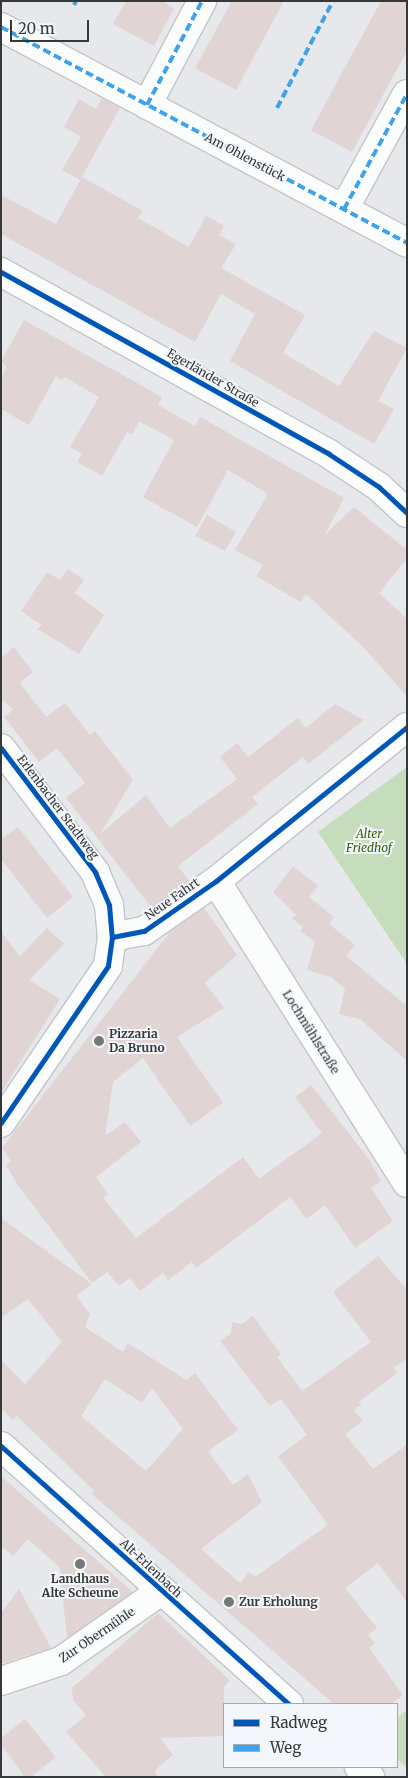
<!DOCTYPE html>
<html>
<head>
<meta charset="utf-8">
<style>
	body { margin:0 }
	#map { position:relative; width:408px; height:1778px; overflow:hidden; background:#e6e8eb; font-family:Merriweather,serif }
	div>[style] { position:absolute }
	.green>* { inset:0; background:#c6ddbb }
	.building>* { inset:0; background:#e0d4d4 }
	.roads { filter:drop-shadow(1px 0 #c4c5c7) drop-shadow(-1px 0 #c4c5c7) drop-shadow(0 1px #c4c5c7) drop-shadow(0 -1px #c4c5c7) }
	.minor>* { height:28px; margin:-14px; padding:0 14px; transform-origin:14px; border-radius:14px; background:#fbfcfc }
	.quiet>* { height:4px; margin-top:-2px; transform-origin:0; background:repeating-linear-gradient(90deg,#3fa3ec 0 8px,transparent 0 12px) }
	.cycleway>* { height:5px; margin:-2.5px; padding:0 2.5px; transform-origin:2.5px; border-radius:2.5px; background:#0057b8 }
	.dots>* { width:14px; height:14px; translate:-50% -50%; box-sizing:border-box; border:2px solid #f3f6fa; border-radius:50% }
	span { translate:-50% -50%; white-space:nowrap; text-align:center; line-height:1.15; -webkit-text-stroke:4px #f3f6fa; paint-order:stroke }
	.street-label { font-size:12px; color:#363839 }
	.park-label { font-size:12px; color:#34630a; font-style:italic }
	.poi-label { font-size:12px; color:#363839; font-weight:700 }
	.left { translate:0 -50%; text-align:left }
	.frame { position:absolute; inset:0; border:2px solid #363839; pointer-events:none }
	.legend { position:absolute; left:223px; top:1703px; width:175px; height:65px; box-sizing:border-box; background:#f3f6fa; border:1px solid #a7aaad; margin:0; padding:6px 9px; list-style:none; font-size:15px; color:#363839 }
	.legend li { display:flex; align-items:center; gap:10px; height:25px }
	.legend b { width:25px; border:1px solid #a7aaad }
	.scale { position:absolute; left:10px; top:20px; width:79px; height:22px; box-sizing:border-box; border:2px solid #363839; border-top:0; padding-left:6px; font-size:15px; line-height:18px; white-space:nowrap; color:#363839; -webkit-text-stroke:4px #f3f6fa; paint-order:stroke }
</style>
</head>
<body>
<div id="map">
	<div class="green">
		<i style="clip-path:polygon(407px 767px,407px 964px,318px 832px)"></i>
		<i style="clip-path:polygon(407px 1710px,407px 1768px,397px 1759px,397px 1718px)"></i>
	</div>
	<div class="building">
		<i style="clip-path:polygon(126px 1px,162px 1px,174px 8px,154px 46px,113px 24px)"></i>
		<i style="clip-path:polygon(232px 1px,284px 1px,236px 90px,195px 68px)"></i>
		<i style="clip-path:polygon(381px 1px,407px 1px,407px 51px,352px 152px,311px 130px)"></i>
		<i style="clip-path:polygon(102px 98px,120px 108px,80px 180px,62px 170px,81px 137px,64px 127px,79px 99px,96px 109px)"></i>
		<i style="clip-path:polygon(82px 177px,143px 211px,138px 218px,189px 247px,206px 216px,224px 226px,219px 235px,236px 244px,221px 268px,305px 315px,283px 353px,339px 386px,374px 331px,407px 348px,378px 401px,394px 409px,374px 444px,230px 361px,255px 314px,221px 294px,195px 342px,1px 234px,1px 195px,56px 224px)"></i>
		<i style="clip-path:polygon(24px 320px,162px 397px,158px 405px,195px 426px,200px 417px,344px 498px,324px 536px,354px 507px,407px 550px,407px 558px,379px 593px,407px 619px,407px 696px,364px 648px,306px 594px,301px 602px,256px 576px,263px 565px,235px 550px,268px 494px,228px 470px,197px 527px,143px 497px,174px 440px,139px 421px,132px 435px,127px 432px,102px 476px,77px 462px,82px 454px,70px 447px,99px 397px,64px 377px,62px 380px,56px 376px,29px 425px,1px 409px,1px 378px,7px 368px,1px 361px)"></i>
		<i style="clip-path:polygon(207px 515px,236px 532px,225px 551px,195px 536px)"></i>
		<i style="clip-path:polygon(68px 569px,84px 580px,75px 593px,104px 615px,79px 654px,37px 629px,42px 625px,21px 611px,47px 572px,60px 580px)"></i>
		<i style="clip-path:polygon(14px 647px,33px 672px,20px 683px,46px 717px,65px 703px,90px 735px,95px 731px,133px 780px,100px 834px,146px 795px,170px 828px,237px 779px,220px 757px,237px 743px,248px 757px,298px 718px,306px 728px,335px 704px,364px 720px,308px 764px,303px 757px,252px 797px,258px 804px,178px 866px,189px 881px,151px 907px,66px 798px,85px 783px,57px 748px,39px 762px,4px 717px,13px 710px,1px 698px,1px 658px)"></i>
		<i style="clip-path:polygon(18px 827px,73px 897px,47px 918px,1px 859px,1px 839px)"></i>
		<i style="clip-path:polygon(293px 866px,318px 886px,309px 897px,334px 917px,329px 924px,355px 945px,346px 956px,407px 1006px,407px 1061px,360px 1019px,339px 1014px,345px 989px,331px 977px,307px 970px,315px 942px,300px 931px,303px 927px,292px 918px,296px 915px,273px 892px)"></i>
		<i style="clip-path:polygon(204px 908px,237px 955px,205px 983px,224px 1008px,177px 1037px,223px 1103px,190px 1126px,143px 1058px,113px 1082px,105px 1136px,125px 1122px,141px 1142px,96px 1177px,108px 1194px,103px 1198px,136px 1238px,243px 1157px,259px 1179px,322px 1133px,295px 1097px,311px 1085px,369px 1159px,381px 1181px,371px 1188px,393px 1221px,355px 1248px,325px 1205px,306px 1219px,290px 1197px,196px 1268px,192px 1262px,168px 1280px,163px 1273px,140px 1291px,130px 1278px,119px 1286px,107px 1272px,92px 1283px,17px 1184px,6px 1165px,11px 1161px,2px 1148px,170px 932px)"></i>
		<i style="clip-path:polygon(47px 928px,64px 944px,29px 980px,60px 999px,1px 1093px,1px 932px,20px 956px)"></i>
		<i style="clip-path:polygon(evenodd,1px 1218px,92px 1284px,76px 1296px,90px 1314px,85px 1327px,123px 1352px,128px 1343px,186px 1380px,195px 1373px,238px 1430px,208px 1451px,233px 1485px,248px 1474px,262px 1502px,201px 1549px,240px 1583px,249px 1572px,255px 1577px,328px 1525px,278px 1456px,307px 1435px,281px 1399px,270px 1406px,220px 1341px,231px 1333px,232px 1322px,242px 1324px,253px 1316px,281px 1354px,277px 1357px,302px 1391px,371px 1342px,333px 1292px,378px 1256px,407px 1290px,407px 1359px,394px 1368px,397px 1373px,359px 1402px,361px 1405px,354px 1410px,363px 1421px,345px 1434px,373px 1469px,407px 1445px,407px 1602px,378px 1563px,345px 1588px,377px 1628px,368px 1635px,375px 1643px,369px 1648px,403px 1695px,391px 1704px,334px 1704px,92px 1494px,94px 1491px,17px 1416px,13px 1420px,1px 1408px,1px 1360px,25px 1384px,62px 1342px,28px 1299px,1px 1318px,1px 1218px,105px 1379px,142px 1403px,152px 1388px,183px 1429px,146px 1471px,81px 1416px,105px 1379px)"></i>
		<i style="clip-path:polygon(1px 1476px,62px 1530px,133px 1592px,67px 1638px,60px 1568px,28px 1539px,13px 1556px,1px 1546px)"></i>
		<i style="clip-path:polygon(19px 1589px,51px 1648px,1px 1664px,1px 1613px)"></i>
		<i style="clip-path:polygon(158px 1613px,230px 1680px,224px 1687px,224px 1736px,160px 1738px,173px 1755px,155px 1770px,157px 1777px,106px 1777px,66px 1732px,86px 1715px,73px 1700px,72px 1688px)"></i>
		<i style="clip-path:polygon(25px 1719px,56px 1757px,31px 1777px,25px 1777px,1px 1745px,1px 1738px)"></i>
	</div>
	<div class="roads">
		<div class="minor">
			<i style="left:1px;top:27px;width:460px;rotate:28deg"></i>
			<i style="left:147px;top:105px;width:118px;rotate:-62.1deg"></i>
			<i style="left:344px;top:209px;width:131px;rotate:-61.3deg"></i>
			<i style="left:1px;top:272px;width:375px;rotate:29deg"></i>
			<i style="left:329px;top:454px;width:60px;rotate:33.4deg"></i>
			<i style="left:379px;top:487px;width:38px;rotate:43deg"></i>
			<i style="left:1px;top:748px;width:156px;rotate:52.8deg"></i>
			<i style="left:95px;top:872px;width:36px;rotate:67deg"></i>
			<i style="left:109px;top:905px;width:32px;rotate:85deg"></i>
			<i style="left:112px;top:937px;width:29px;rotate:98deg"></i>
			<i style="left:108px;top:966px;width:190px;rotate:124.3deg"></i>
			<i style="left:216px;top:881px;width:357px;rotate:57.7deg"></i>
			<i style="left:112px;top:937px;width:33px;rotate:-11deg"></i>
			<i style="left:144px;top:931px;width:88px;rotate:-34.8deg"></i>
			<i style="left:216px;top:881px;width:245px;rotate:-38.9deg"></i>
			<i style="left:1px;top:1446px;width:387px;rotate:41.9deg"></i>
			<i style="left:1px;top:1681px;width:63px;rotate:-18.4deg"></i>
			<i style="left:61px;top:1661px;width:122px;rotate:-35deg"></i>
			<i style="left:359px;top:1767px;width:15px;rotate:42deg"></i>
		</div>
	</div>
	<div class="quiet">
		<i style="left:74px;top:5px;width:4px;rotate:-63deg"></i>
		<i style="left:1px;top:27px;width:460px;rotate:28deg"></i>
		<i style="left:147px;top:105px;width:118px;rotate:-62.1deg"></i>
		<i style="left:277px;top:108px;width:121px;rotate:-62.4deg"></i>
		<i style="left:344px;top:209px;width:131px;rotate:-61.3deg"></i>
	</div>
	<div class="cycleway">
		<i style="left:1px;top:272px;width:375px;rotate:29deg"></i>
		<i style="left:329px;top:454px;width:60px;rotate:33.4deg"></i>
		<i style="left:379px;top:487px;width:38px;rotate:43deg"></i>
		<i style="left:1px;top:748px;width:156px;rotate:52.8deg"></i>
		<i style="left:95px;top:872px;width:36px;rotate:67deg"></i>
		<i style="left:109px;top:905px;width:32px;rotate:85deg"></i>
		<i style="left:112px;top:937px;width:29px;rotate:98deg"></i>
		<i style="left:108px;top:966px;width:190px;rotate:124.3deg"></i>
		<i style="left:112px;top:937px;width:33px;rotate:-11deg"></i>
		<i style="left:144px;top:931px;width:88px;rotate:-34.8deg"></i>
		<i style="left:216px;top:881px;width:245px;rotate:-38.9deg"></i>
		<i style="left:1px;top:1446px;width:387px;rotate:41.9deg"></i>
	</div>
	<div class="dots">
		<i style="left:99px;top:1041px;background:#747677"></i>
		<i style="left:80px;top:1564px;background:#747677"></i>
		<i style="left:229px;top:1602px;background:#747677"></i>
	</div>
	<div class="street-label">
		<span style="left:245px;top:157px;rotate:28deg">Am Ohlenstück</span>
		<span style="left:213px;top:378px;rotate:30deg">Egerländer Straße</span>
		<span style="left:58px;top:807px;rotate:53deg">Erlenbacher Stadtweg</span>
		<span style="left:172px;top:899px;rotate:-35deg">Neue Fahrt</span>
		<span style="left:311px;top:1032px;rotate:58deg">Lochmühlstraße</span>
		<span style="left:151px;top:1568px;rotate:43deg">Alt-Erlenbach</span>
		<span style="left:97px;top:1635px;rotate:-34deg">Zur Obermühle</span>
	</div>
	<div class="park-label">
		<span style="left:369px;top:841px">Alter<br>Friedhof</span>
	</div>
	<div class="poi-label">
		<span class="left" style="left:109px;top:1041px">Pizzaria<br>Da Bruno</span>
		<span style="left:80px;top:1586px">Landhaus<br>Alte Scheune</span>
		<span class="left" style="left:239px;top:1602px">Zur Erholung</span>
	</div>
	<div class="frame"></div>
	<ul class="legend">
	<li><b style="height:6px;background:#0057b8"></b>Radweg</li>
	<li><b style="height:6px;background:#3fa3ec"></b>Weg</li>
	</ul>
	<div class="scale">20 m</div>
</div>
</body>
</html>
